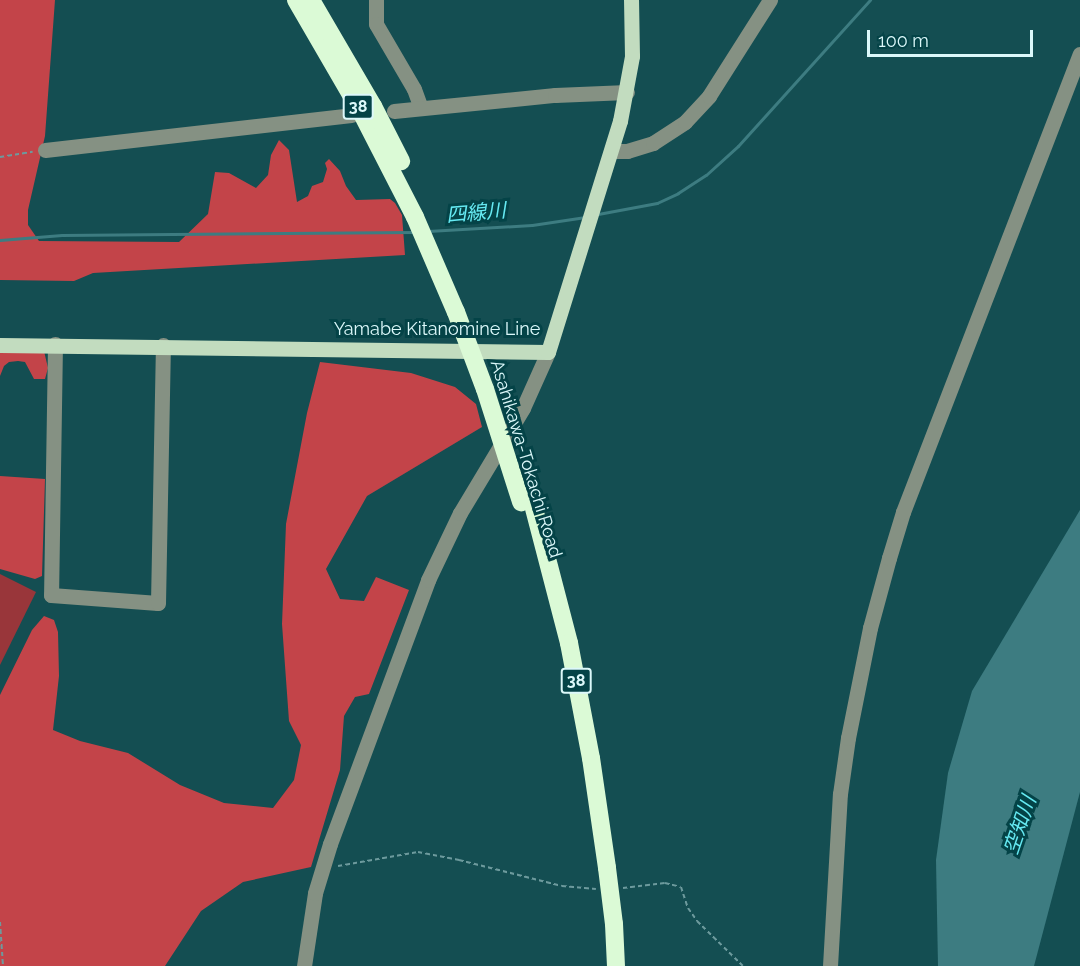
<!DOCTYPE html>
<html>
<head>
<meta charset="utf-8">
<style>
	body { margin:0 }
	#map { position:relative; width:1080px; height:966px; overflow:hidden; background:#144e52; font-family:Raleway,"Noto Sans JP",sans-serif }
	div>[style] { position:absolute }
	.green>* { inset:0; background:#99363a }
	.forest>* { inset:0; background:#c34449 }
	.water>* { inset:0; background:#3d7c81 }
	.stream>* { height:3px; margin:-1.5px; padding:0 1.5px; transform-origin:1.5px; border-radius:1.5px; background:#3d7c81 }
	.path>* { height:2px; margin-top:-1px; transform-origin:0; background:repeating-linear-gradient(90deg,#6d9a9d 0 4.5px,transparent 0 7.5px) }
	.minor>* { height:15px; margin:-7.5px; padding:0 7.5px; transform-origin:7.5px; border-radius:7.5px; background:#859183 }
	.major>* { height:15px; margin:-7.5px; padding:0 7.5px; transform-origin:7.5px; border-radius:7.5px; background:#c2dcbf }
	.highway>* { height:18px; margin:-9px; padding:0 9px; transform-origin:9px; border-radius:9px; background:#dbfad6 }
	.highway-bridge>* { height:18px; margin:-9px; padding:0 9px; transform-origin:9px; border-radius:9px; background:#dbfad6 }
	span { translate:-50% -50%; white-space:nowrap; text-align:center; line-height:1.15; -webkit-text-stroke:6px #044347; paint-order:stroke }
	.shield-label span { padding:2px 4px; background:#044347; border:2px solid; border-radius:4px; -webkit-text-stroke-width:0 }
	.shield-label { font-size:16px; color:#dcf8fa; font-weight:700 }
	.street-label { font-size:18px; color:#dcf8fa }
	.water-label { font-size:20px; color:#66eaf3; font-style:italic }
	.scale { position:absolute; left:867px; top:30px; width:166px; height:27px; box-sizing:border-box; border:3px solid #dcf8fa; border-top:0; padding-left:8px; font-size:18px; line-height:21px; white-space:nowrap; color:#dcf8fa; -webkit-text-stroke:4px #044347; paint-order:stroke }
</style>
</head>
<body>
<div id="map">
	<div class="green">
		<i style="clip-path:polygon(0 574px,36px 592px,0 665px)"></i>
	</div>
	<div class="forest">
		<i style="clip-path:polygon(0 0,55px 0,45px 136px,28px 210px,28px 225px,39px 241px,179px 242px,208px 214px,215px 172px,229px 173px,256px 188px,268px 175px,271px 155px,279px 140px,289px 150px,297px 202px,308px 196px,312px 186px,323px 182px,327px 169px,325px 163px,329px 159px,340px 171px,346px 186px,356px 200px,390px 199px,395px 203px,402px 215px,405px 255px,93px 273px,74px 281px,0 280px)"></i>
		<i style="clip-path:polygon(0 351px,44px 351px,48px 368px,45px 379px,34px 379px,25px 362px,18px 361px,9px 362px,4px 366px,0 376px)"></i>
		<i style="clip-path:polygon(320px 362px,411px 373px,455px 387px,476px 404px,482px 427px,367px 496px,326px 569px,340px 599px,364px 601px,376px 577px,409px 590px,369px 694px,355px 697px,344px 716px,340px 770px,311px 867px,243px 882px,201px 911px,165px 966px,0 966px,0 695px,32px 630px,44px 616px,54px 620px,58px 632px,59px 676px,53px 730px,80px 741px,128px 753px,180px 785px,224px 803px,273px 808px,294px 780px,301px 745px,289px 721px,282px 624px,286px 524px,307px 413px)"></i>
		<i style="clip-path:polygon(0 476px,45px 479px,42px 576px,35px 579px,0 569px)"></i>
	</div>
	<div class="water">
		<i style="clip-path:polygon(1080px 510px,1080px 792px,1034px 966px,938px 966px,936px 860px,948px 773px,972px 691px)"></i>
	</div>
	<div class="stream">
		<i style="left:598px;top:214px;width:60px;rotate:-10.6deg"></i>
		<i style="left:657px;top:203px;width:23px;rotate:-25deg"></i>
		<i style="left:678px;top:193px;width:33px;rotate:-33deg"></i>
		<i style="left:706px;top:175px;width:43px;rotate:-42.2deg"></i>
		<i style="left:738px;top:146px;width:197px;rotate:-47.9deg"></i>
		<i style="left:428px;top:231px;width:104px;rotate:-3.3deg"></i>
		<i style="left:532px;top:225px;width:54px;rotate:-8.6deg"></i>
		<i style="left:0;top:240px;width:62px;rotate:-4.6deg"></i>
		<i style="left:62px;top:235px;width:353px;rotate:-0.5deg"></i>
	</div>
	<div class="path">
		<i style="left:0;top:157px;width:33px;rotate:-9deg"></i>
		<i style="left:338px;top:866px;width:81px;rotate:-9.9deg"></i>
		<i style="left:418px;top:852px;width:42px;rotate:11deg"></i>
		<i style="left:459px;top:860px;width:106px;rotate:14.2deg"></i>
		<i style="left:562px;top:886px;width:34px;rotate:5deg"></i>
		<i style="left:623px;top:888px;width:42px;rotate:-6.8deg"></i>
		<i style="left:665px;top:883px;width:16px;rotate:14deg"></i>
		<i style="left:681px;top:887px;width:22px;rotate:72deg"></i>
		<i style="left:688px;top:908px;width:16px;rotate:55deg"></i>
		<i style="left:697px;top:921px;width:64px;rotate:44.4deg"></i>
		<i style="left:0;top:922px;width:44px;rotate:86.1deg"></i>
	</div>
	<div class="minor">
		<i style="left:376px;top:0;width:24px;rotate:90deg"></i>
		<i style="left:376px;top:24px;width:75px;rotate:59.7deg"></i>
		<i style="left:414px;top:89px;width:20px;rotate:70deg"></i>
		<i style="left:394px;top:111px;width:162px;rotate:-5.7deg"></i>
		<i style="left:555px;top:95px;width:72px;rotate:-2.4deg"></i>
		<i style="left:45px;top:150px;width:308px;rotate:-6.5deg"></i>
		<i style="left:612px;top:151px;width:15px"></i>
		<i style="left:627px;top:151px;width:27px;rotate:-17deg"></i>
		<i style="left:653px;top:143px;width:38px;rotate:-33deg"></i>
		<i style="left:685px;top:122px;width:35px;rotate:-47deg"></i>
		<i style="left:709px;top:96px;width:114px;rotate:-57.6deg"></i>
		<i style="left:55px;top:344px;width:251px;rotate:90.9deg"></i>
		<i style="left:51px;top:595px;width:107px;rotate:4.3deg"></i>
		<i style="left:158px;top:603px;width:258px;rotate:-88.9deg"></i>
		<i style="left:304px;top:966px;width:74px;rotate:-81.4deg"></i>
		<i style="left:315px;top:893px;width:51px;rotate:-73deg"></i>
		<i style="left:330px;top:844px;width:282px;rotate:-69.6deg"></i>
		<i style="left:428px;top:580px;width:74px;rotate:-64.5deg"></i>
		<i style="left:460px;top:513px;width:122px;rotate:-59deg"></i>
		<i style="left:523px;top:408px;width:61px;rotate:-65.9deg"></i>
		<i style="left:830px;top:966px;width:172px;rotate:-86.7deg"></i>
		<i style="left:840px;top:794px;width:57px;rotate:-81.9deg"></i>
		<i style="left:848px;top:738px;width:112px;rotate:-78.7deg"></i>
		<i style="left:870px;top:628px;width:73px;rotate:-74.8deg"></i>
		<i style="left:889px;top:558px;width:48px;rotate:-73.1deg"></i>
		<i style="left:903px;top:512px;width:491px;rotate:-68.9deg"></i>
	</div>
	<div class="major">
		<i style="left:0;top:345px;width:548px;rotate:0.73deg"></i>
		<i style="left:548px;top:352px;width:242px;rotate:-72.7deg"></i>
		<i style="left:620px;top:121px;width:66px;rotate:-79.5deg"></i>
		<i style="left:632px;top:56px;width:56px;rotate:-91deg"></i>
	</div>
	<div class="highway">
		<i style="left:296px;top:0;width:129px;rotate:59.9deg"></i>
		<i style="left:361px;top:112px;width:118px;rotate:62.8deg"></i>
		<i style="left:311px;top:0;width:123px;rotate:59.7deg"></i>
		<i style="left:373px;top:106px;width:62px;rotate:63deg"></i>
		<i style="left:531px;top:497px;width:151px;rotate:75.4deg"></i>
		<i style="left:569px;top:643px;width:117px;rotate:79.2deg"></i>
		<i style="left:591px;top:758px;width:111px;rotate:81.7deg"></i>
		<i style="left:614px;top:924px;width:42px;rotate:87.3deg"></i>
	</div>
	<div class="highway-bridge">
		<i style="left:415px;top:217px;width:103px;rotate:66.7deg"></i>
		<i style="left:456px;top:312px;width:82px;rotate:69.4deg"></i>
		<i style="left:485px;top:389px;width:119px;rotate:72.3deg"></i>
		<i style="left:607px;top:868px;width:56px;rotate:82.9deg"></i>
	</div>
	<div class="shield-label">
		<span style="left:358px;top:107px">38</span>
		<span style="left:576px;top:681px">38</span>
	</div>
	<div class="street-label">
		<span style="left:437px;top:329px">Yamabe Kitanomine Line</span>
		<span style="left:526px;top:459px;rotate:73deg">Asahikawa-Tokachi Road</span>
	</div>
	<div class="water-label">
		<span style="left:476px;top:213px;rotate:-5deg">四線川</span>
		<span style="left:1020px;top:825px;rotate:-71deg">空知川</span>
	</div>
	<div class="scale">100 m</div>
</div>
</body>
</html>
